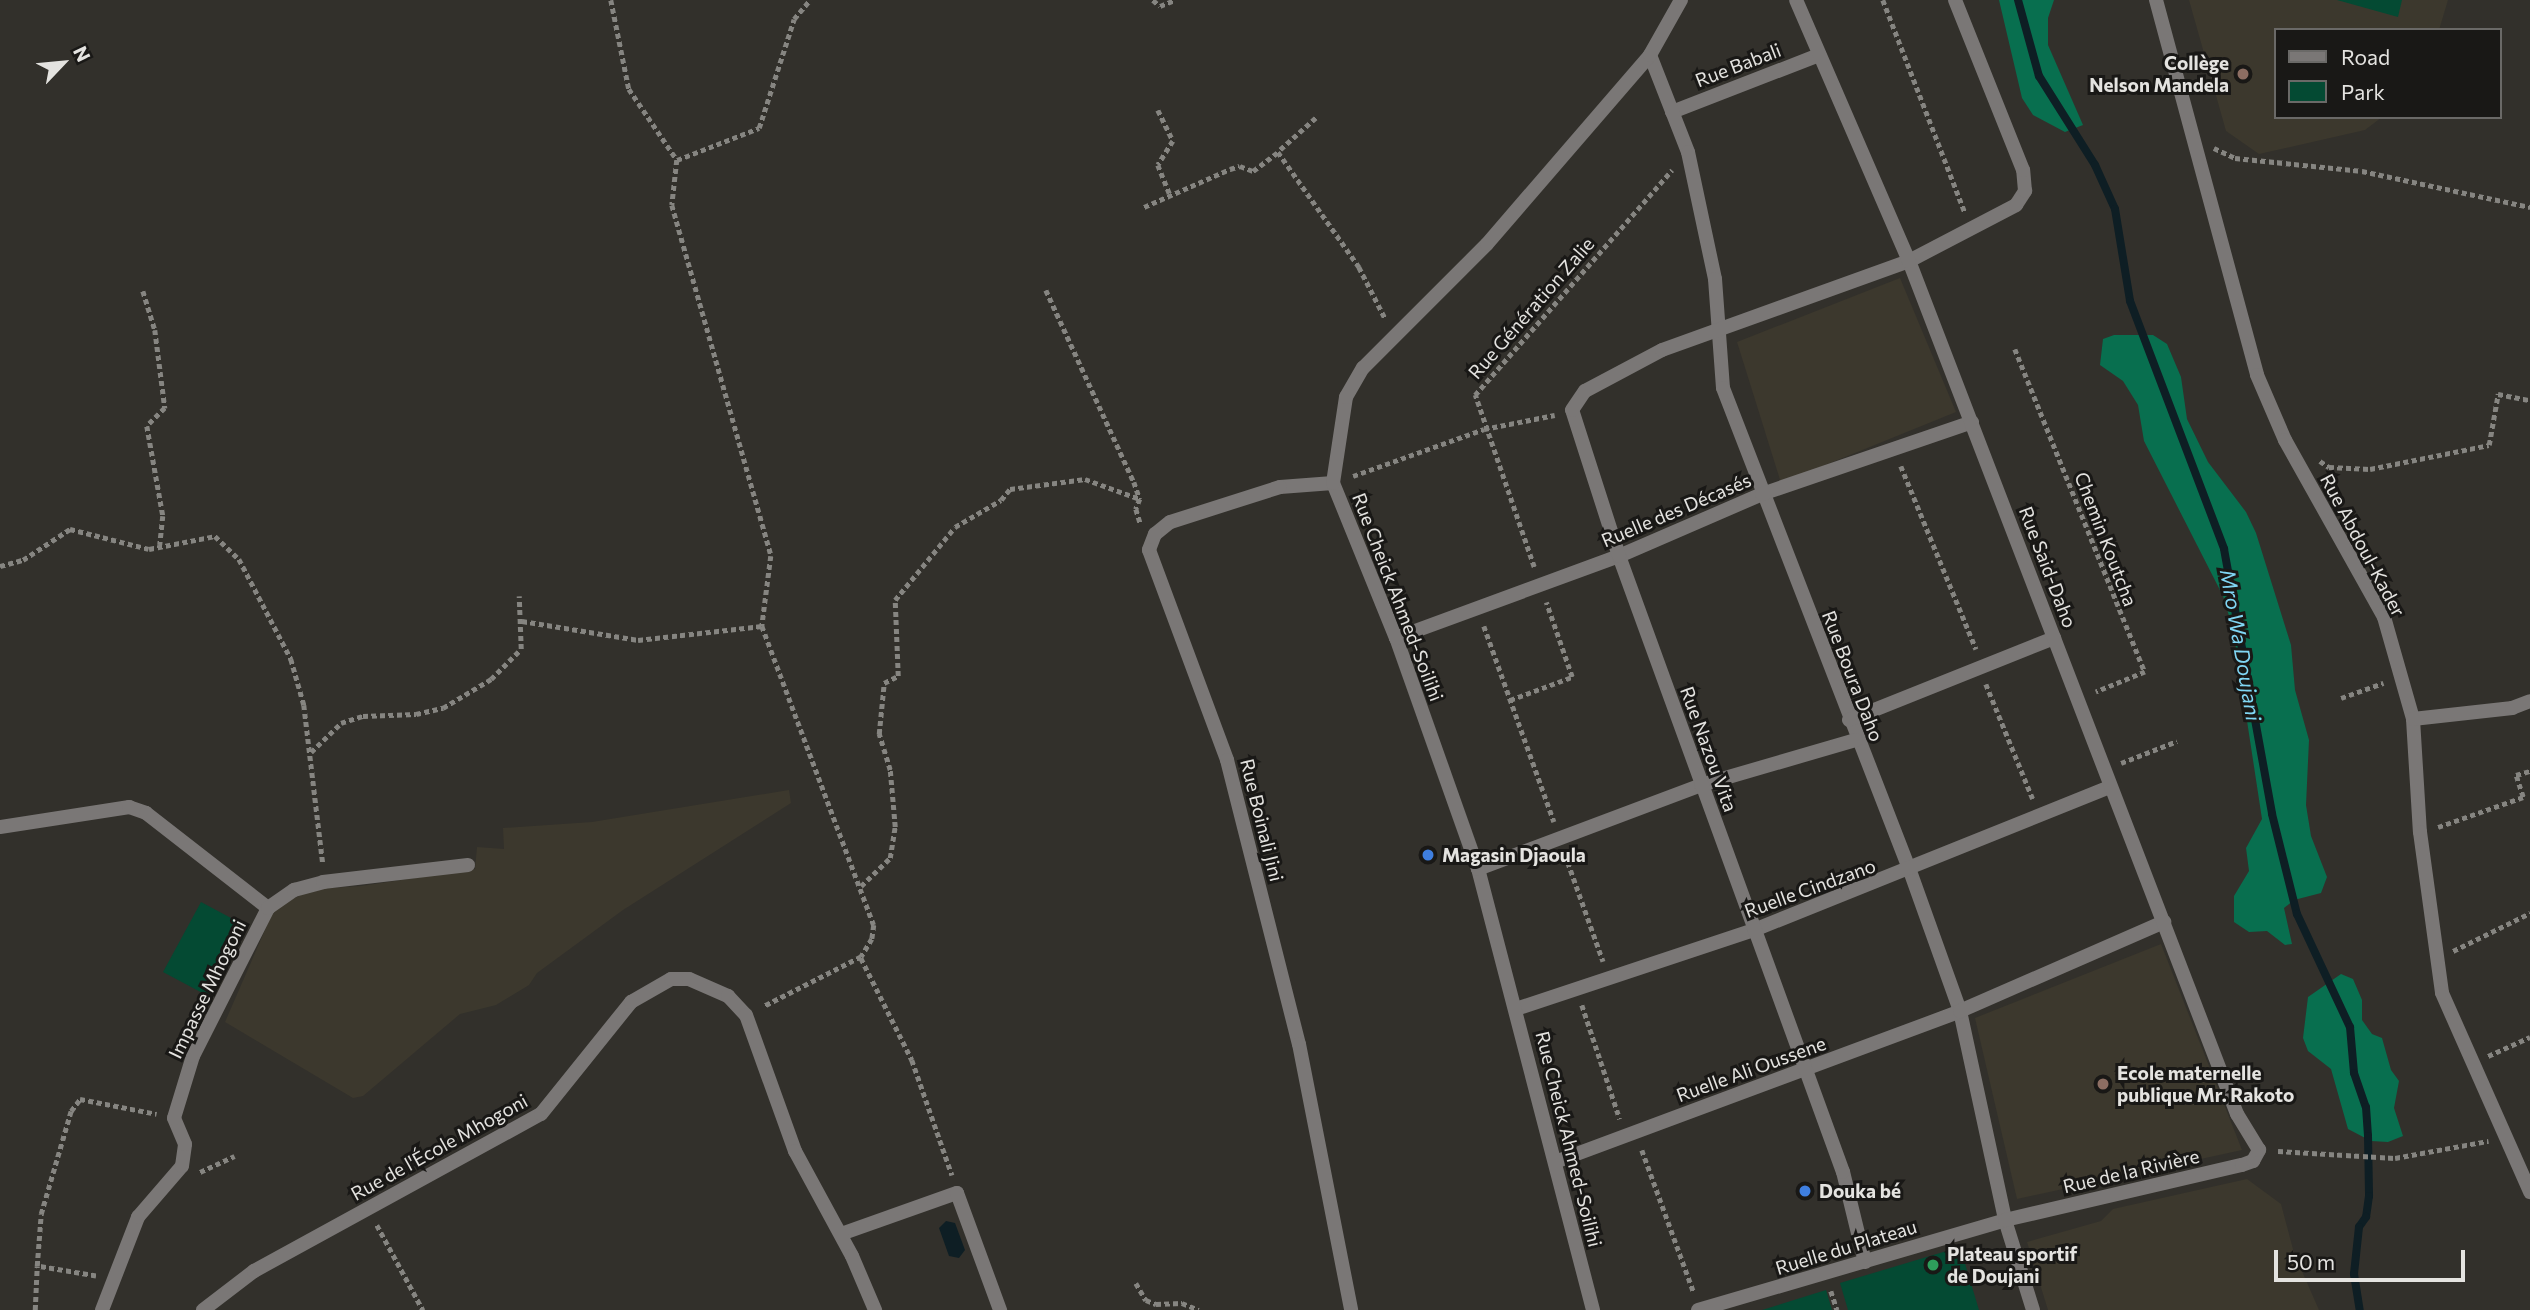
<!DOCTYPE html>
<html>
<head>
<meta charset="utf-8">
<style>
	body { margin:0 }
	#map { position:relative; width:2530px; height:1310px; overflow:hidden; background:#32302b; font-family:Commissioner,sans-serif }
	div>[style] { position:absolute }
	.built>* { inset:0; background:#3c382d }
	.green>* { inset:0; background:#044a33 }
	.forest>* { inset:0; background:#086f4f }
	.water>* { inset:0; background:#0e1e24 }
	.stream>* { height:8px; margin:-4px; padding:0 4px; transform-origin:4px; border-radius:4px; background:#0e1e24 }
	.path>* { height:4.5px; margin-top:-2.25px; transform-origin:0; background:repeating-linear-gradient(90deg,#868581 0 5px,transparent 0 8.5px) }
	.service>* { height:14px; margin:-7px; padding:0 7px; transform-origin:7px; border-radius:7px; background:#7a7776 }
	.minor>* { height:14px; margin:-7px; padding:0 7px; transform-origin:7px; border-radius:7px; background:#7a7776 }
	.dots>* { width:19px; height:19px; translate:-50% -50%; box-sizing:border-box; border:4px solid #191816; border-radius:50% }
	span { translate:-50% -50%; white-space:nowrap; text-align:center; line-height:1.15; -webkit-text-stroke:6px #191816; paint-order:stroke }
	.poi-label { font-size:19px; color:#e4e3e0; font-weight:700 }
	.right { translate:-100% -50%; text-align:right }
	.left { translate:0 -50%; text-align:left }
	.street-label { font-size:19px; color:#e4e3e0 }
	.water-label { font-size:21px; color:#80d6f4; font-style:italic }
	.legend { position:absolute; left:2274px; top:28px; width:228px; height:91px; box-sizing:border-box; background:#191816; border:2px solid #6a6967; margin:0; padding:9px 12px; list-style:none; font-size:21px; color:#e4e3e0 }
	.legend li { display:flex; align-items:center; gap:14px; height:35px }
	.legend b { width:35px; border:2px solid #6a6967 }
	.north { position:absolute; left:28px; top:28px; width:70px; height:70px; -webkit-text-stroke:5px #191816; paint-order:stroke; rotate:64deg; font-size:19px; font-weight:700; line-height:28px; text-align:center; color:#e4e3e0 }
	.north::after { content:''; display:block; margin:auto; width:24px; height:32px; background:#e4e3e0; clip-path:polygon(50% 0,100% 100%,50% 72%,0 100%) }
	.scale { position:absolute; left:2274px; top:1250px; width:191px; height:32px; box-sizing:border-box; border:4px solid #e4e3e0; border-top:0; padding-left:9px; font-size:21px; line-height:24px; white-space:nowrap; color:#e4e3e0; -webkit-text-stroke:5px #191816; paint-order:stroke }
</style>
</head>
<body>
<div id="map">
	<div class="built">
		<i style="clip-path:polygon(2189px 0,2448px 0,2439px 30px,2276px 30px,2276px 117px,2382px 117px,2365px 130px,2259px 154px,2226px 131px)"></i>
		<i style="clip-path:polygon(1900px 278px,1956px 412px,1781px 483px,1737px 342px)"></i>
		<i style="clip-path:polygon(789px 790px,791px 803px,623px 910px,537px 973px,529px 985px,496px 1005px,460px 1014px,363px 1096px,353px 1098px,225px 1022px,275px 907px,314px 889px,361px 886px,475px 869px,477px 847px,504px 849px,503px 828px,592px 822px)"></i>
		<i style="clip-path:polygon(2161px 944px,2242px 1150px,2017px 1199px,1975px 1018px)"></i>
		<i style="clip-path:polygon(2247px 1179px,2281px 1204px,2294px 1253px,2319px 1310px,2048px 1310px,2027px 1242px,2101px 1221px,2113px 1209px)"></i>
	</div>
	<div class="green">
		<i style="clip-path:polygon(2337px 0,2402px 0,2398px 17px)"></i>
		<i style="clip-path:polygon(201px 902px,246px 926px,208px 996px,163px 972px)"></i>
		<i style="clip-path:polygon(1960px 1247px,1979px 1310px,1848px 1310px,1840px 1283px)"></i>
		<i style="clip-path:polygon(1826px 1290px,1832px 1310px,1762px 1310px)"></i>
	</div>
	<div class="forest">
		<i style="clip-path:polygon(1999px 0,2054px 0,2048px 18px,2048px 45px,2083px 125px,2065px 132px,2033px 115px,2022px 98px)"></i>
		<i style="clip-path:polygon(2114px 335px,2153px 335px,2167px 344px,2181px 377px,2187px 419px,2208px 462px,2246px 512px,2256px 533px,2291px 645px,2295px 690px,2309px 740px,2306px 805px,2311px 836px,2327px 877px,2321px 893px,2294px 900px,2284px 908px,2292px 944px,2285px 945px,2267px 931px,2249px 932px,2234px 922px,2234px 896px,2249px 871px,2246px 848px,2262px 819px,2233px 629px,2223px 596px,2144px 441px,2138px 405px,2123px 381px,2100px 365px,2103px 339px)"></i>
		<i style="clip-path:polygon(2341px 974px,2353px 979px,2362px 1000px,2362px 1020px,2372px 1034px,2382px 1038px,2391px 1070px,2399px 1081px,2394px 1108px,2403px 1136px,2388px 1142px,2371px 1141px,2348px 1129px,2331px 1069px,2308px 1051px,2303px 1038px,2308px 997px)"></i>
	</div>
	<div class="water">
		<i style="clip-path:polygon(946px 1221px,955px 1223px,965px 1250px,959px 1258px,949px 1256px,939px 1228px)"></i>
	</div>
	<div class="stream">
		<i style="left:2018px;top:0;width:79px;rotate:74.6deg"></i>
		<i style="left:2039px;top:76px;width:105px;rotate:57.8deg"></i>
		<i style="left:2095px;top:165px;width:48px;rotate:65.6deg"></i>
		<i style="left:2115px;top:209px;width:93px;rotate:80.7deg"></i>
		<i style="left:2130px;top:301px;width:265px;rotate:69.2deg"></i>
		<i style="left:2224px;top:549px;width:269px;rotate:79.7deg"></i>
		<i style="left:2272px;top:814px;width:103px;rotate:76deg"></i>
		<i style="left:2297px;top:914px;width:125px;rotate:64.9deg"></i>
		<i style="left:2350px;top:1027px;width:46px;rotate:85deg"></i>
		<i style="left:2354px;top:1073px;width:36px;rotate:71deg"></i>
		<i style="left:2366px;top:1107px;width:29px;rotate:86deg"></i>
		<i style="left:2368px;top:1136px;width:60px;rotate:89deg"></i>
		<i style="left:2369px;top:1196px;width:21px;rotate:98deg"></i>
		<i style="left:2366px;top:1217px;width:12px;rotate:125deg"></i>
		<i style="left:2359px;top:1227px;width:47px;rotate:96.1deg"></i>
		<i style="left:2354px;top:1274px;width:36px;rotate:81deg"></i>
	</div>
	<div class="path">
		<i style="left:611px;top:0;width:91px;rotate:78.6deg"></i>
		<i style="left:629px;top:89px;width:86px;rotate:55.9deg"></i>
		<i style="left:677px;top:160px;width:45px;rotate:96.3deg"></i>
		<i style="left:672px;top:205px;width:365px;rotate:74.2deg"></i>
		<i style="left:771px;top:556px;width:71px;rotate:97.3deg"></i>
		<i style="left:762px;top:626px;width:319px;rotate:69.5deg"></i>
		<i style="left:874px;top:925px;width:14px;rotate:98deg"></i>
		<i style="left:872px;top:939px;width:21px;rotate:121deg"></i>
		<i style="left:861px;top:957px;width:110px;rotate:153deg"></i>
		<i style="left:1153px;top:0;width:9px;rotate:41deg"></i>
		<i style="left:1160px;top:6px;width:16px;rotate:-22deg"></i>
		<i style="left:1883px;top:0;width:227px;rotate:68.9deg"></i>
		<i style="left:1158px;top:110px;width:34px;rotate:64deg"></i>
		<i style="left:1173px;top:141px;width:28px;rotate:122deg"></i>
		<i style="left:1158px;top:165px;width:32px;rotate:68deg"></i>
		<i style="left:1316px;top:118px;width:51px;rotate:138.2deg"></i>
		<i style="left:1278px;top:152px;width:141px;rotate:54.8deg"></i>
		<i style="left:1359px;top:267px;width:57px;rotate:63deg"></i>
		<i style="left:2214px;top:148px;width:23px;rotate:25deg"></i>
		<i style="left:2235px;top:158px;width:128px;rotate:5.8deg"></i>
		<i style="left:2362px;top:171px;width:172px;rotate:12.1deg"></i>
		<i style="left:677px;top:160px;width:88px;rotate:-21.3deg"></i>
		<i style="left:759px;top:128px;width:114px;rotate:-72.2deg"></i>
		<i style="left:794px;top:19px;width:25px;rotate:-50deg"></i>
		<i style="left:1144px;top:207px;width:94px;rotate:-23.8deg"></i>
		<i style="left:1230px;top:169px;width:10px;rotate:-17deg"></i>
		<i style="left:1240px;top:166px;width:14px;rotate:21deg"></i>
		<i style="left:1253px;top:171px;width:31px;rotate:-37deg"></i>
		<i style="left:1046px;top:290px;width:211px;rotate:65.4deg"></i>
		<i style="left:1134px;top:482px;width:18px;rotate:71deg"></i>
		<i style="left:1140px;top:499px;width:11px;rotate:112deg"></i>
		<i style="left:1136px;top:509px;width:14px;rotate:73deg"></i>
		<i style="left:143px;top:291px;width:41px;rotate:72.9deg"></i>
		<i style="left:155px;top:330px;width:79px;rotate:82.7deg"></i>
		<i style="left:165px;top:408px;width:25px;rotate:135deg"></i>
		<i style="left:147px;top:426px;width:91px;rotate:79.9deg"></i>
		<i style="left:163px;top:516px;width:29px;rotate:96deg"></i>
		<i style="left:2015px;top:349px;width:348px;rotate:68.1deg"></i>
		<i style="left:2145px;top:672px;width:53px;rotate:157.8deg"></i>
		<i style="left:2320px;top:461px;width:11px;rotate:34deg"></i>
		<i style="left:2329px;top:467px;width:41px;rotate:2.8deg"></i>
		<i style="left:2370px;top:469px;width:121px;rotate:-11.4deg"></i>
		<i style="left:2489px;top:445px;width:52px;rotate:-80deg"></i>
		<i style="left:2498px;top:394px;width:33px;rotate:11deg"></i>
		<i style="left:1901px;top:466px;width:198px;rotate:67.7deg"></i>
		<i style="left:1353px;top:476px;width:139px;rotate:-19.7deg"></i>
		<i style="left:1484px;top:429px;width:72px;rotate:-11.2deg"></i>
		<i style="left:0;top:566px;width:24px;rotate:-15deg"></i>
		<i style="left:23px;top:560px;width:56px;rotate:-33.4deg"></i>
		<i style="left:70px;top:529px;width:81px;rotate:14.2deg"></i>
		<i style="left:149px;top:549px;width:67px;rotate:-11.1deg"></i>
		<i style="left:215px;top:536px;width:33px;rotate:44deg"></i>
		<i style="left:239px;top:559px;width:113px;rotate:62.5deg"></i>
		<i style="left:291px;top:659px;width:48px;rotate:74.2deg"></i>
		<i style="left:304px;top:705px;width:161px;rotate:83.2deg"></i>
		<i style="left:1534px;top:567px;width:182px;rotate:-108.9deg"></i>
		<i style="left:1475px;top:395px;width:299px;rotate:-48.8deg"></i>
		<i style="left:522px;top:621px;width:118px;rotate:9.3deg"></i>
		<i style="left:638px;top:640px;width:125px;rotate:-6.4deg"></i>
		<i style="left:1484px;top:626px;width:208px;rotate:70.3deg"></i>
		<i style="left:1986px;top:684px;width:124px;rotate:67.8deg"></i>
		<i style="left:2341px;top:698px;width:45px;rotate:-19.7deg"></i>
		<i style="left:1510px;top:700px;width:66px;rotate:-20.4deg"></i>
		<i style="left:1572px;top:677px;width:79px;rotate:-109.1deg"></i>
		<i style="left:311px;top:752px;width:42px;rotate:-44deg"></i>
		<i style="left:341px;top:723px;width:23px;rotate:-18deg"></i>
		<i style="left:363px;top:716px;width:53px;rotate:-2.2deg"></i>
		<i style="left:416px;top:714px;width:28px;rotate:-13deg"></i>
		<i style="left:443px;top:708px;width:56px;rotate:-31.1deg"></i>
		<i style="left:491px;top:679px;width:42px;rotate:-45deg"></i>
		<i style="left:521px;top:649px;width:53px;rotate:-92.2deg"></i>
		<i style="left:2121px;top:763px;width:60px;rotate:-21.4deg"></i>
		<i style="left:2438px;top:827px;width:90px;rotate:-19.4deg"></i>
		<i style="left:2523px;top:797px;width:23px;rotate:-108deg"></i>
		<i style="left:2516px;top:775px;width:15px;rotate:-16deg"></i>
		<i style="left:1565px;top:854px;width:114px;rotate:70.4deg"></i>
		<i style="left:861px;top:886px;width:40px;rotate:-44deg"></i>
		<i style="left:890px;top:858px;width:31px;rotate:-81deg"></i>
		<i style="left:895px;top:827px;width:57px;rotate:-95deg"></i>
		<i style="left:890px;top:770px;width:38px;rotate:-107deg"></i>
		<i style="left:879px;top:734px;width:51px;rotate:-84.4deg"></i>
		<i style="left:884px;top:683px;width:16px;rotate:-27deg"></i>
		<i style="left:898px;top:676px;width:76px;rotate:-92.3deg"></i>
		<i style="left:895px;top:600px;width:94px;rotate:-50.6deg"></i>
		<i style="left:955px;top:527px;width:53px;rotate:-30.4deg"></i>
		<i style="left:1001px;top:500px;width:14px;rotate:-51deg"></i>
		<i style="left:1010px;top:489px;width:76px;rotate:-7.6deg"></i>
		<i style="left:1085px;top:479px;width:59px;rotate:20deg"></i>
		<i style="left:2453px;top:951px;width:86px;rotate:-26.3deg"></i>
		<i style="left:861px;top:958px;width:114px;rotate:63.4deg"></i>
		<i style="left:912px;top:1060px;width:122px;rotate:70.8deg"></i>
		<i style="left:1582px;top:1005px;width:120px;rotate:71.6deg"></i>
		<i style="left:2488px;top:1056px;width:46px;rotate:-24.3deg"></i>
		<i style="left:1642px;top:1150px;width:152px;rotate:70deg"></i>
		<i style="left:2278px;top:1151px;width:117px;rotate:3.4deg"></i>
		<i style="left:2395px;top:1158px;width:95px;rotate:-10.4deg"></i>
		<i style="left:200px;top:1172px;width:38px;rotate:-25deg"></i>
		<i style="left:377px;top:1225px;width:97px;rotate:61.6deg"></i>
		<i style="left:96px;top:1276px;width:60px;rotate:-170.4deg"></i>
		<i style="left:37px;top:1266px;width:52px;rotate:-85.6deg"></i>
		<i style="left:41px;top:1214px;width:107px;rotate:-73.8deg"></i>
		<i style="left:71px;top:1111px;width:15px;rotate:-53deg"></i>
		<i style="left:80px;top:1099px;width:78px;rotate:11deg"></i>
		<i style="left:1136px;top:1283px;width:20px;rotate:60deg"></i>
		<i style="left:1146px;top:1300px;width:11px;rotate:22deg"></i>
		<i style="left:1156px;top:1304px;width:26px;rotate:-2deg"></i>
		<i style="left:1182px;top:1303px;width:18px;rotate:22deg"></i>
		<i style="left:1831px;top:1291px;width:20px;rotate:72deg"></i>
		<i style="left:35px;top:1310px;width:44px;rotate:-87.4deg"></i>
	</div>
	<div class="service">
		<i style="left:1672px;top:112px;width:158px;rotate:-21.2deg"></i>
		<i style="left:1333px;top:483px;width:53px;rotate:175.7deg"></i>
		<i style="left:1280px;top:487px;width:115px;rotate:162.3deg"></i>
		<i style="left:1170px;top:522px;width:19px;rotate:141deg"></i>
		<i style="left:1155px;top:534px;width:17px;rotate:111deg"></i>
		<i style="left:1149px;top:550px;width:224px;rotate:69.6deg"></i>
		<i style="left:1227px;top:760px;width:293px;rotate:75.8deg"></i>
		<i style="left:1299px;top:1044px;width:271px;rotate:78.9deg"></i>
		<i style="left:0;top:827px;width:131px;rotate:-8.8deg"></i>
		<i style="left:129px;top:807px;width:18px;rotate:19deg"></i>
		<i style="left:146px;top:813px;width:155px;rotate:37.9deg"></i>
	</div>
	<div class="minor">
		<i style="left:2156px;top:0;width:388px;rotate:74.9deg"></i>
		<i style="left:2257px;top:375px;width:71px;rotate:66.7deg"></i>
		<i style="left:2285px;top:440px;width:203px;rotate:60.8deg"></i>
		<i style="left:2384px;top:617px;width:106px;rotate:74.1deg"></i>
		<i style="left:2413px;top:719px;width:113px;rotate:86.5deg"></i>
		<i style="left:2420px;top:832px;width:162px;rotate:82.2deg"></i>
		<i style="left:2442px;top:993px;width:218px;rotate:66.1deg"></i>
		<i style="left:1650px;top:55px;width:104px;rotate:68.6deg"></i>
		<i style="left:1688px;top:152px;width:130px;rotate:78deg"></i>
		<i style="left:1715px;top:279px;width:109px;rotate:85.8deg"></i>
		<i style="left:1723px;top:388px;width:518px;rotate:68.84deg"></i>
		<i style="left:1910px;top:871px;width:149px;rotate:70.3deg"></i>
		<i style="left:1960px;top:1011px;width:214px;rotate:77.8deg"></i>
		<i style="left:2005px;top:1220px;width:94px;rotate:72.7deg"></i>
		<i style="left:1396px;top:638px;width:238px;rotate:-20.2deg"></i>
		<i style="left:1619px;top:556px;width:156px;rotate:-23.4deg"></i>
		<i style="left:1762px;top:494px;width:222px;rotate:-18.9deg"></i>
		<i style="left:2413px;top:719px;width:100px;rotate:-6.3deg"></i>
		<i style="left:2512px;top:708px;width:19px;rotate:-21deg"></i>
		<i style="left:1849px;top:720px;width:221px;rotate:-21.8deg"></i>
		<i style="left:1478px;top:869px;width:238px;rotate:-20.6deg"></i>
		<i style="left:1701px;top:785px;width:161px;rotate:-16.2deg"></i>
		<i style="left:1516px;top:1009px;width:251px;rotate:-18.4deg"></i>
		<i style="left:1754px;top:930px;width:384px;rotate:-21.9deg"></i>
		<i style="left:1555px;top:1162px;width:432px;rotate:-20.4deg"></i>
		<i style="left:1960px;top:1011px;width:223px;rotate:-23.6deg"></i>
		<i style="left:841px;top:1234px;width:123px;rotate:-19.5deg"></i>
		<i style="left:957px;top:1193px;width:125px;rotate:69.8deg"></i>
		<i style="left:1865px;top:1262px;width:93px;rotate:-103.7deg"></i>
		<i style="left:1843px;top:1172px;width:655px;rotate:-109.98deg"></i>
		<i style="left:1619px;top:556px;width:153px;rotate:-107.8deg"></i>
		<i style="left:1572px;top:410px;width:23px;rotate:-56deg"></i>
		<i style="left:1585px;top:391px;width:87px;rotate:-28deg"></i>
		<i style="left:1662px;top:350px;width:263px;rotate:-19.8deg"></i>
		<i style="left:1909px;top:261px;width:121px;rotate:-27.6deg"></i>
		<i style="left:2016px;top:205px;width:17px;rotate:-57deg"></i>
		<i style="left:2025px;top:191px;width:21px;rotate:-95deg"></i>
		<i style="left:2023px;top:170px;width:183px;rotate:-111.8deg"></i>
		<i style="left:102px;top:1310px;width:100px;rotate:-68.8deg"></i>
		<i style="left:138px;top:1217px;width:67px;rotate:-49.2deg"></i>
		<i style="left:182px;top:1166px;width:22px;rotate:-82deg"></i>
		<i style="left:185px;top:1144px;width:28px;rotate:-113deg"></i>
		<i style="left:174px;top:1118px;width:65px;rotate:-73deg"></i>
		<i style="left:193px;top:1056px;width:166px;rotate:-63.1deg"></i>
		<i style="left:268px;top:908px;width:32px;rotate:-35deg"></i>
		<i style="left:294px;top:890px;width:30px;rotate:-15deg"></i>
		<i style="left:323px;top:882px;width:146px;rotate:-6.7deg"></i>
		<i style="left:203px;top:1310px;width:64px;rotate:-37.4deg"></i>
		<i style="left:254px;top:1271px;width:327px;rotate:-28.7deg"></i>
		<i style="left:541px;top:1114px;width:144px;rotate:-51.2deg"></i>
		<i style="left:631px;top:1002px;width:46px;rotate:-29.9deg"></i>
		<i style="left:671px;top:979px;width:18px"></i>
		<i style="left:689px;top:979px;width:43px;rotate:23.6deg"></i>
		<i style="left:728px;top:996px;width:26px;rotate:47deg"></i>
		<i style="left:746px;top:1015px;width:145px;rotate:70.2deg"></i>
		<i style="left:795px;top:1151px;width:119px;rotate:61.5deg"></i>
		<i style="left:852px;top:1256px;width:59px;rotate:66.9deg"></i>
		<i style="left:1593px;top:1310px;width:456px;rotate:-104.6deg"></i>
		<i style="left:1478px;top:869px;width:245px;rotate:-109.5deg"></i>
		<i style="left:1396px;top:638px;width:167px;rotate:-112.1deg"></i>
		<i style="left:1333px;top:483px;width:87px;rotate:-81.4deg"></i>
		<i style="left:1346px;top:397px;width:34px;rotate:-60deg"></i>
		<i style="left:1363px;top:368px;width:175px;rotate:-45deg"></i>
		<i style="left:1487px;top:244px;width:250px;rotate:-49.2deg"></i>
		<i style="left:1650px;top:55px;width:63px;rotate:-60.6deg"></i>
		<i style="left:1698px;top:1310px;width:320px;rotate:-16.3deg"></i>
		<i style="left:2005px;top:1220px;width:243px;rotate:-13.1deg"></i>
		<i style="left:2242px;top:1165px;width:12px;rotate:-20deg"></i>
		<i style="left:2253px;top:1161px;width:13px;rotate:-61deg"></i>
		<i style="left:2259px;top:1150px;width:42px;rotate:-121.4deg"></i>
		<i style="left:2237px;top:1114px;width:914px;rotate:-111.03deg"></i>
		<i style="left:1909px;top:261px;width:284px;rotate:-113.4deg"></i>
	</div>
	<div class="dots">
		<i style="left:2243px;top:74px;background:#8d6e63"></i>
		<i style="left:1428px;top:855px;background:#3f7fe0"></i>
		<i style="left:2103px;top:1084px;background:#8d6e63"></i>
		<i style="left:1805px;top:1191px;background:#3f7fe0"></i>
		<i style="left:1933px;top:1265px;background:#2e9e5b"></i>
	</div>
	<div class="poi-label">
		<span class="right" style="left:2229px;top:74px">Collège<br>Nelson Mandela</span>
		<span class="left" style="left:1442px;top:855px">Magasin Djaoula</span>
		<span class="left" style="left:2117px;top:1084px">Ecole maternelle<br>publique Mr. Rakoto</span>
		<span class="left" style="left:1819px;top:1191px">Douka bé</span>
		<span class="left" style="left:1947px;top:1265px">Plateau sportif<br>de Doujani</span>
	</div>
	<div class="street-label">
		<span style="left:1738px;top:65px;rotate:-21deg">Rue Babali</span>
		<span style="left:1531px;top:308px;rotate:-49deg">Rue Génération Zalie</span>
		<span style="left:1676px;top:510px;rotate:-23deg">Ruelle des Décasés</span>
		<span style="left:2106px;top:539px;rotate:69deg">Chemin Koutcha</span>
		<span style="left:2363px;top:545px;rotate:62deg">Rue Abdoul-Kader</span>
		<span style="left:2048px;top:567px;rotate:69deg">Rue Said-Daho</span>
		<span style="left:1398px;top:597px;rotate:69deg">Rue Cheick Ahmed-Soilihi</span>
		<span style="left:1853px;top:676px;rotate:69deg">Rue Boura Daho</span>
		<span style="left:1709px;top:749px;rotate:70deg">Rue Nazou Vita</span>
		<span style="left:1262px;top:820px;rotate:76deg">Rue Boinali Jini</span>
		<span style="left:1810px;top:888px;rotate:-20deg">Ruelle Cindzano</span>
		<span style="left:207px;top:989px;rotate:-64deg">Impasse Mhogoni</span>
		<span style="left:1751px;top:1069px;rotate:-20deg">Ruelle Ali Oussene</span>
		<span style="left:1569px;top:1139px;rotate:76deg">Rue Cheick Ahmed-Soilihi</span>
		<span style="left:439px;top:1147px;rotate:-29deg">Rue de l'École Mhogoni</span>
		<span style="left:2131px;top:1171px;rotate:-13deg">Rue de la Rivière</span>
		<span style="left:1846px;top:1247px;rotate:-17deg">Ruelle du Plateau</span>
	</div>
	<div class="water-label">
		<span style="left:2241px;top:645px;rotate:80deg">Mro Wa Doujani</span>
	</div>
	<ul class="legend">
	<li><b style="height:9px;background:#7a7776"></b>Road</li>
	<li><b style="height:19px;background:#044a33"></b>Park</li>
	</ul>
	<div class="north">N</div>
	<div class="scale">50 m</div>
</div>
</body>
</html>
